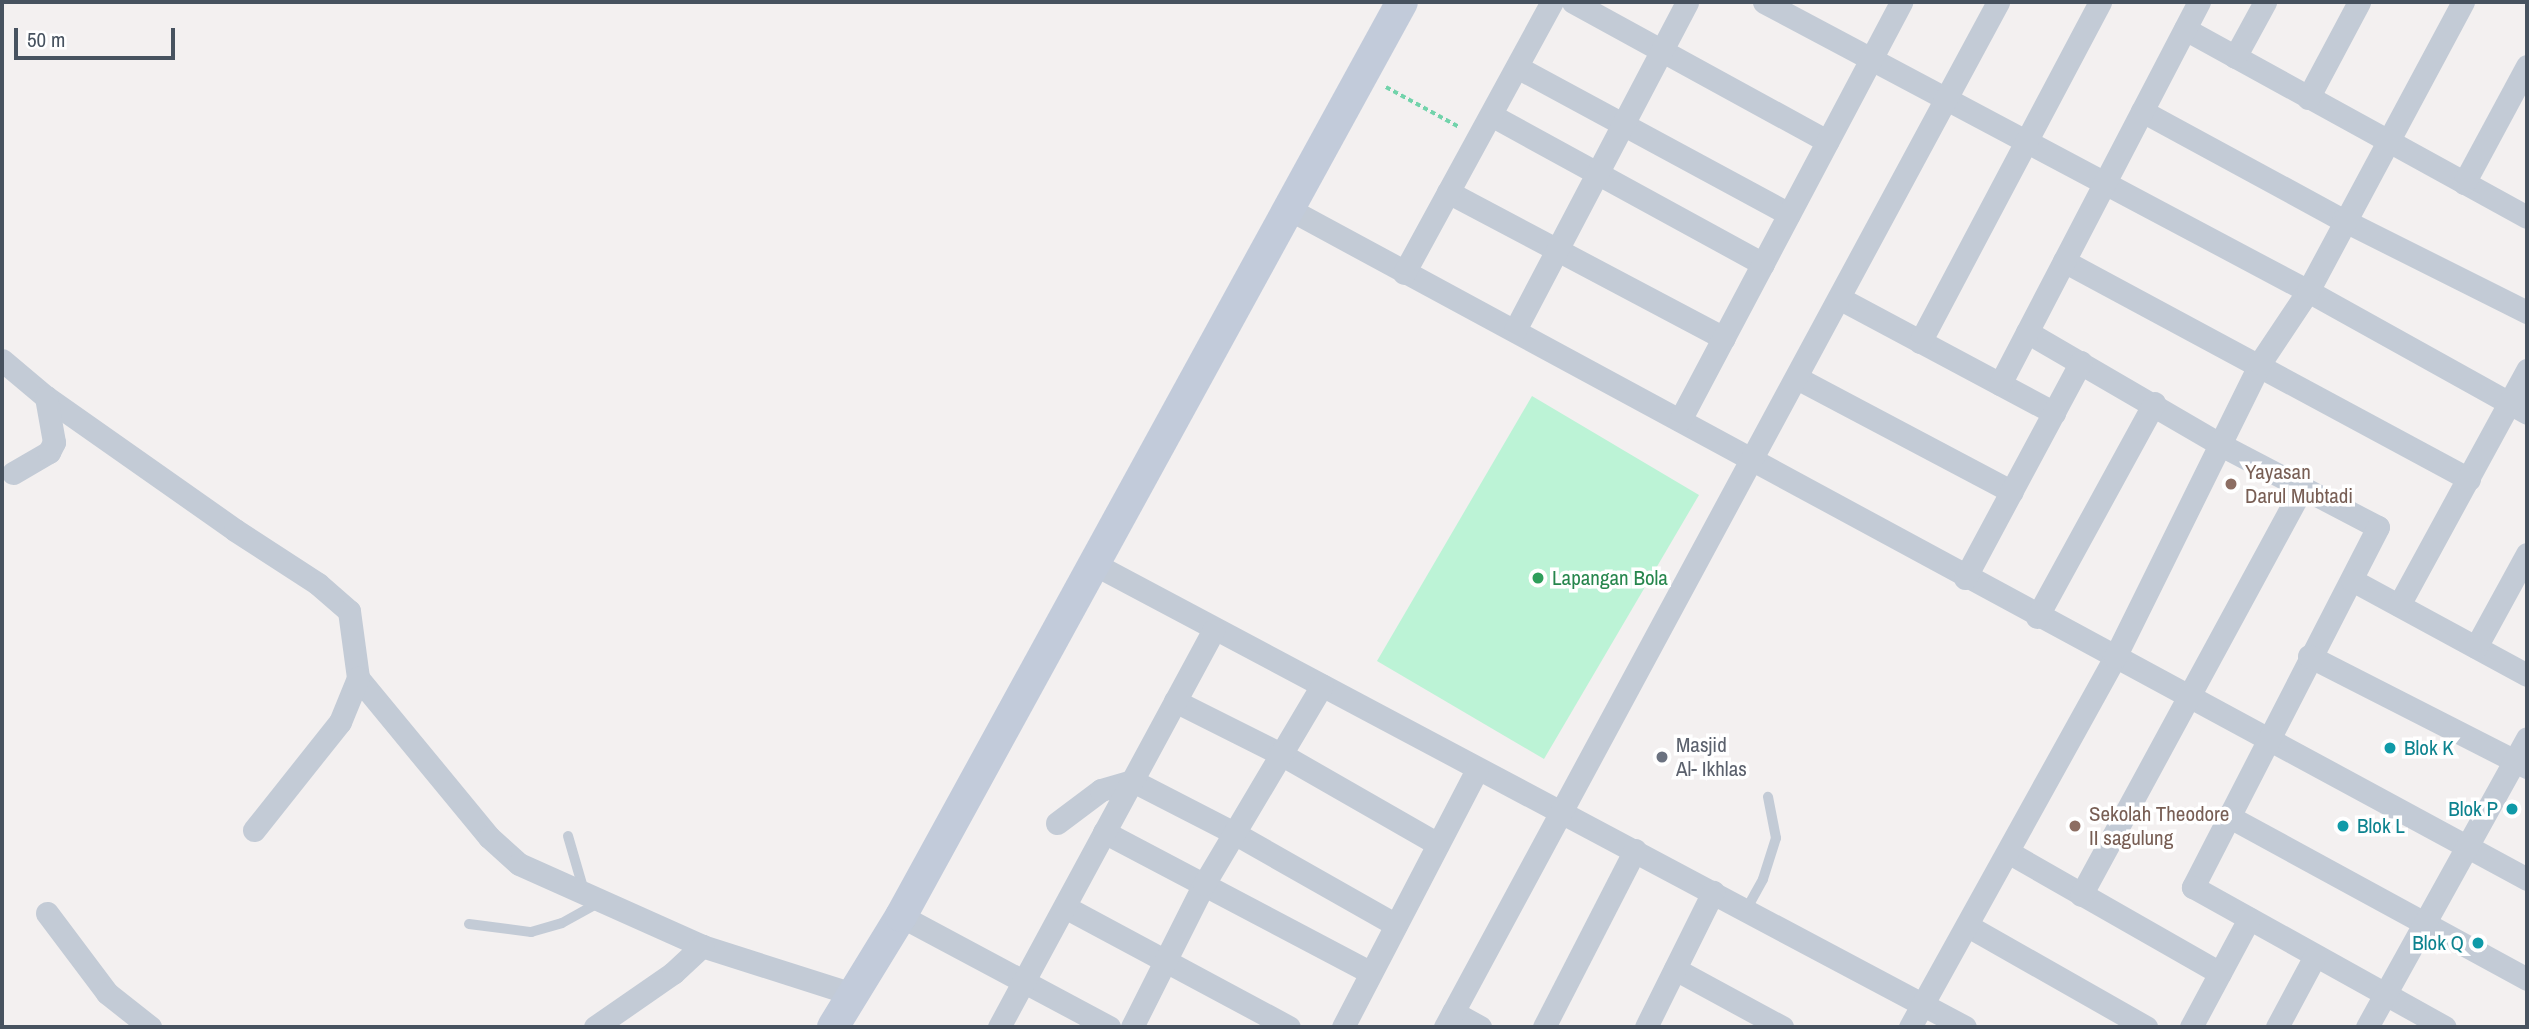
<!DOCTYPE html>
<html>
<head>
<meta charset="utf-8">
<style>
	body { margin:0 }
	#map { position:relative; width:2529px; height:1029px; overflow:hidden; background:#f3f0f0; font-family:"Archivo Narrow",sans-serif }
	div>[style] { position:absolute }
	.green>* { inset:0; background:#bcf3d6 }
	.path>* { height:3.5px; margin-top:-1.75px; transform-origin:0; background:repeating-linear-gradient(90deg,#72d3ab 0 5px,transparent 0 8.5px) }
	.lane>* { height:10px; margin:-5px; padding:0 5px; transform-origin:5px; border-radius:5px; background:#c3cbd6 }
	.street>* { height:23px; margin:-11.5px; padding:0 11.5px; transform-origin:11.5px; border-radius:11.5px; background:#c3cbd6 }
	.secondary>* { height:32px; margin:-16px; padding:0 16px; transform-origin:16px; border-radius:16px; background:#c2cbda }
	.dots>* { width:19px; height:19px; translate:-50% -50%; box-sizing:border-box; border:4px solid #fff; border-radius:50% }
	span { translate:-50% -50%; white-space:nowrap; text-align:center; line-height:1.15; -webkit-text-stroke:7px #fff; paint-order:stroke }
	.education-label { font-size:21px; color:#785e54 }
	.left { translate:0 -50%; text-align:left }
	.leisure-label { font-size:21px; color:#27864d }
	.worship-label { font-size:21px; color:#5b616d }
	.culture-label { font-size:21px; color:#0d838f }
	.right { translate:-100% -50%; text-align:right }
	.frame { position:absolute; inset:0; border:4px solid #47525f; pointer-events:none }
	.scale { position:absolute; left:14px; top:28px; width:161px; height:32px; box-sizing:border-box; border:4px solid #47525f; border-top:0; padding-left:9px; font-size:21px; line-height:24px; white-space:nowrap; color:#47525f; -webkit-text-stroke:5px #fff; paint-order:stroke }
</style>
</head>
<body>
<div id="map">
	<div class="green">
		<i style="clip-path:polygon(1532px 396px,1699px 495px,1544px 759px,1377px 661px)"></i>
	</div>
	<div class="path">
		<i style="left:1386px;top:87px;width:83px;rotate:28.7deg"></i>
	</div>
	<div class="lane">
		<i style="left:568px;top:836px;width:57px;rotate:73.8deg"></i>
		<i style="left:1746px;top:910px;width:35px;rotate:-61deg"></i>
		<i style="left:1763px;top:879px;width:43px;rotate:-72.4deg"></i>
		<i style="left:1776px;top:838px;width:42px;rotate:-101deg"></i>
		<i style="left:469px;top:924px;width:63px;rotate:7.4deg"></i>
		<i style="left:531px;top:932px;width:32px;rotate:-16deg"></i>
		<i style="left:562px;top:923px;width:41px;rotate:-29.1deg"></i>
	</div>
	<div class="street">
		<i style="left:1573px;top:2px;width:290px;rotate:28.7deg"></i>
		<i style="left:1764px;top:2px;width:616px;rotate:27.98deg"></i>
		<i style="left:2308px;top:291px;width:251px;rotate:29.1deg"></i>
		<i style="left:2185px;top:29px;width:390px;rotate:28.8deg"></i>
		<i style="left:2235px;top:57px;width:63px;rotate:-61.4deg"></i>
		<i style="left:1517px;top:67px;width:309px;rotate:28.4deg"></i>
		<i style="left:2308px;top:98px;width:109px;rotate:-62deg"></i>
		<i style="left:2142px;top:111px;width:229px;rotate:28.5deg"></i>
		<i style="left:2343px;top:220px;width:206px;rotate:26.6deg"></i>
		<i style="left:1491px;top:115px;width:310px;rotate:28.7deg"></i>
		<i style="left:2464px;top:183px;width:133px;rotate:-61.7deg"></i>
		<i style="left:1448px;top:192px;width:312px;rotate:27.9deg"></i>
		<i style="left:1289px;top:209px;width:1408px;rotate:28.42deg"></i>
		<i style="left:2064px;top:261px;width:460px;rotate:28.3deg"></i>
		<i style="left:1404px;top:273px;width:309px;rotate:-61.4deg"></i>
		<i style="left:1839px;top:298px;width:244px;rotate:28.1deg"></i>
		<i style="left:1515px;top:330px;width:370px;rotate:-62.3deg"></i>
		<i style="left:2027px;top:332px;width:225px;rotate:30.2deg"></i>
		<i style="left:2221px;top:445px;width:177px;rotate:27.6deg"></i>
		<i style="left:2378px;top:527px;width:405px;rotate:117.2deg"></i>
		<i style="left:2193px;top:887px;width:288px;rotate:29.1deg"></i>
		<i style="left:1920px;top:342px;width:385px;rotate:-62.1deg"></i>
		<i style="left:2px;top:360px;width:57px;rotate:40.1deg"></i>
		<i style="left:46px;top:397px;width:231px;rotate:35.1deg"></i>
		<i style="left:235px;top:530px;width:99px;rotate:33deg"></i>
		<i style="left:318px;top:584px;width:41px;rotate:41.1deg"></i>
		<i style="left:349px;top:611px;width:68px;rotate:82.3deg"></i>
		<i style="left:358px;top:678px;width:206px;rotate:50.5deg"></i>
		<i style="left:489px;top:837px;width:40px;rotate:42deg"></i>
		<i style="left:519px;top:864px;width:201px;rotate:24.1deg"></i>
		<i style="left:702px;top:946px;width:157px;rotate:17.7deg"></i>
		<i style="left:1797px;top:378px;width:243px;rotate:27.9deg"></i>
		<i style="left:2000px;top:384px;width:431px;rotate:-62.5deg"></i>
		<i style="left:1680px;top:420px;width:473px;rotate:-62.1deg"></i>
		<i style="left:13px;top:473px;width:42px;rotate:-30.3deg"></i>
		<i style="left:49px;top:452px;width:11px;rotate:-63deg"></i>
		<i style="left:54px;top:442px;width:46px;rotate:-100.1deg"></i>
		<i style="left:1096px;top:565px;width:984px;rotate:28deg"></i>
		<i style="left:1965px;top:578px;width:245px;rotate:-61.8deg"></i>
		<i style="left:2352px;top:580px;width:199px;rotate:28.5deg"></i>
		<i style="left:2399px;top:605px;width:268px;rotate:-61.4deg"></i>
		<i style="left:2037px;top:617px;width:244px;rotate:-61.3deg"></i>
		<i style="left:2476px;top:647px;width:106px;rotate:-61.3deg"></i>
		<i style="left:2309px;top:656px;width:245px;rotate:27deg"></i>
		<i style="left:1175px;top:701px;width:116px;rotate:26.6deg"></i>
		<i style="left:1279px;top:753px;width:183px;rotate:29.8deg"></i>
		<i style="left:2228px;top:816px;width:341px;rotate:28.6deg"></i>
		<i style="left:1057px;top:823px;width:55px;rotate:-36.9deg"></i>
		<i style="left:1101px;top:790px;width:33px;rotate:-16deg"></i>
		<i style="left:1133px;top:781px;width:114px;rotate:27.2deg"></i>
		<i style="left:1234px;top:833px;width:186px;rotate:29.6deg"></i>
		<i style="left:254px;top:830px;width:138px;rotate:-51.5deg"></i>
		<i style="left:340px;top:722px;width:48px;rotate:-67.8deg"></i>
		<i style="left:1104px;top:832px;width:301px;rotate:27.8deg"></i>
		<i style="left:2008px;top:852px;width:244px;rotate:29.7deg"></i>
		<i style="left:2081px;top:895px;width:465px;rotate:-61.5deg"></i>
		<i style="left:1065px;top:907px;width:254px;rotate:28.2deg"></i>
		<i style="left:47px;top:913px;width:100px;rotate:53.1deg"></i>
		<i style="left:107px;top:993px;width:55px;rotate:38.3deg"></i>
		<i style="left:901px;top:916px;width:236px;rotate:28.1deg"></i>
		<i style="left:1968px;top:926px;width:205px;rotate:29.6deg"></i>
		<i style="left:1675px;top:969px;width:122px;rotate:28.5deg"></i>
		<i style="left:1453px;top:1012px;width:31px;rotate:29deg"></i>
		<i style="left:595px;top:1027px;width:95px;rotate:-34.7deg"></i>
		<i style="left:673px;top:973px;width:40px;rotate:-43deg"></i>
		<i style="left:999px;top:1027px;width:451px;rotate:-61.6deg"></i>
		<i style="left:1132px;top:1027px;width:160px;rotate:-63.3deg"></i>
		<i style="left:1204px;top:884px;width:231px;rotate:-59.3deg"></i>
		<i style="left:1343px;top:1027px;width:290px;rotate:-62.5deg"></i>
		<i style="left:1445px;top:1027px;width:1165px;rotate:-61.65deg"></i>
		<i style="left:1544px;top:1027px;width:199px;rotate:-62.8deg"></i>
		<i style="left:1646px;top:1027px;width:151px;rotate:-63.6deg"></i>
		<i style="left:1910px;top:1027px;width:423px;rotate:-61deg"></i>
		<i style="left:2115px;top:657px;width:328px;rotate:-63.7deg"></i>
		<i style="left:2260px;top:363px;width:87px;rotate:-56.3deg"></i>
		<i style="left:2308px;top:291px;width:328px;rotate:-61.8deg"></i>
		<i style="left:2191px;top:1027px;width:123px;rotate:-61.8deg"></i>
		<i style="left:2277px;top:1027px;width:81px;rotate:-61.8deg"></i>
		<i style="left:2367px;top:1027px;width:330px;rotate:-61deg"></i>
	</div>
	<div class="secondary">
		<i style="left:833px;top:1027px;width:130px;rotate:-58.5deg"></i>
		<i style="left:901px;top:916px;width:1042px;rotate:-61.27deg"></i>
	</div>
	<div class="dots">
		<i style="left:2231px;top:484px;background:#8d6e63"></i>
		<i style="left:1538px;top:578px;background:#2e9e5b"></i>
		<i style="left:2390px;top:748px;background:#0f9aa8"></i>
		<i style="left:1662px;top:757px;background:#6b7280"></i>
		<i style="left:2512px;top:809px;background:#0f9aa8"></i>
		<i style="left:2075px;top:826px;background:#8d6e63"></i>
		<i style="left:2343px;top:826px;background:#0f9aa8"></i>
		<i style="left:2478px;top:943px;background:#0f9aa8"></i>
	</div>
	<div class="education-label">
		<span class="left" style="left:2245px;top:484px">Yayasan<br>Darul Mubtadi</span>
		<span class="left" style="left:2089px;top:826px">Sekolah Theodore<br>II sagulung</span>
	</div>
	<div class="leisure-label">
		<span class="left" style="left:1552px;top:578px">Lapangan Bola</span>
	</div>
	<div class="worship-label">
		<span class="left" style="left:1676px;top:757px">Masjid<br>Al- Ikhlas</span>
	</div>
	<div class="culture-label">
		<span class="left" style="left:2404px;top:748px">Blok K</span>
		<span class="right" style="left:2498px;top:809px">Blok P</span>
		<span class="left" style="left:2357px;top:826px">Blok L</span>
		<span class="right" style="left:2464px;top:943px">Blok Q</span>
	</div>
	<div class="frame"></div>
	<div class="scale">50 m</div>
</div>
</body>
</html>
